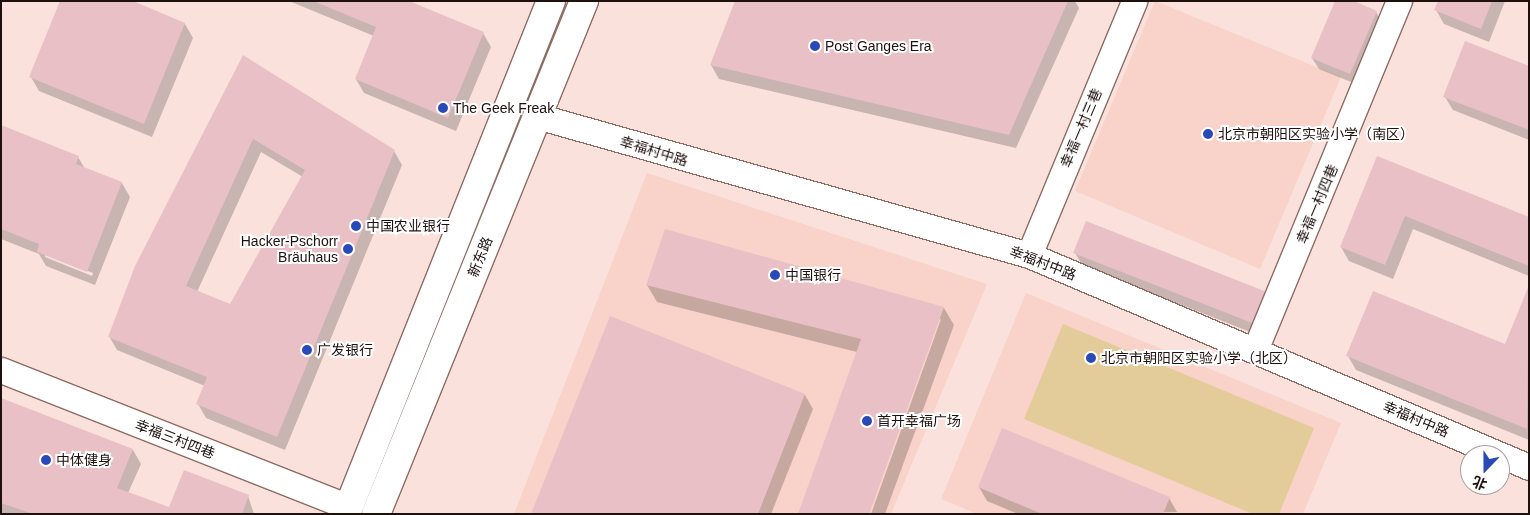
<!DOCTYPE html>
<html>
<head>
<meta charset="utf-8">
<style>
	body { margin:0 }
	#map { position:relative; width:1530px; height:515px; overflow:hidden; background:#fae1dc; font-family:Arial,"Noto Sans SC",sans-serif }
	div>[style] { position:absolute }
	.built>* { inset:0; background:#f9d2c9 }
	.green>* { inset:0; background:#e4cb9a }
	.shadow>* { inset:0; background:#0003 }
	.building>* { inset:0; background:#e9c0c6 }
	.roads { filter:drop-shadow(1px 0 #8e6b63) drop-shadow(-1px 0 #8e6b63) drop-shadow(0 1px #8e6b63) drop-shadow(0 -1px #8e6b63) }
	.minor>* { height:25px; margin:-12.5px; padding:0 12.5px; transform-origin:12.5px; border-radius:12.5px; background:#fff }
	.major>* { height:28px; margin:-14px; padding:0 14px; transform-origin:14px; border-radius:14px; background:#fff }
	.dots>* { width:14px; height:14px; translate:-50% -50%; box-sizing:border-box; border:2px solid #fff; border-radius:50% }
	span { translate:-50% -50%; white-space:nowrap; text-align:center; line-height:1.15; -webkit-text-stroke:4px #fff; paint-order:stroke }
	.poi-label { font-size:14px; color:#1d100d }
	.left { translate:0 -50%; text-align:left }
	.right { translate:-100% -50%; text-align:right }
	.street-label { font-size:14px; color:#1d100d }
	.frame { position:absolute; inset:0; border:2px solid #1d100d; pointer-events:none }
	.north { position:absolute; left:1460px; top:445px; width:50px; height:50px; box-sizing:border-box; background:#fff; border:1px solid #a59f9e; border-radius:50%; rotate:202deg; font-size:14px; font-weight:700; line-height:20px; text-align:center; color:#1d100d }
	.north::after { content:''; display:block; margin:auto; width:18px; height:22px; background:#2a49b9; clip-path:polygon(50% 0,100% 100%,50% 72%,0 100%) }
</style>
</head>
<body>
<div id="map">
	<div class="built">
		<i style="clip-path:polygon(1155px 1px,1341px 77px,1260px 269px,1075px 191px)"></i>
		<i style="clip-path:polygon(647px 173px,987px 284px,891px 514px,514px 514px)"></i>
		<i style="clip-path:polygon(1026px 293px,1341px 423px,1303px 514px,977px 514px,941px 499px)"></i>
	</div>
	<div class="green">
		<i style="clip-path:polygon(1063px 324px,1314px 428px,1279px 514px,1253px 514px,1024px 419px)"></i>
	</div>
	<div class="shadow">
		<i style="clip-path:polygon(289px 1px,406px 1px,483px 33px,491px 47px,456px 131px,364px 93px,356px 79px,374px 36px)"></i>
		<i style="clip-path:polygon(736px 1px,1075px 1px,1079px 8px,1016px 148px,719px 79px,711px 65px)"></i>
		<i style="clip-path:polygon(1439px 1px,1505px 1px,1489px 42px,1444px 24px,1436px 10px)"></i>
		<i style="clip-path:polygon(1376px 12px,1382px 23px,1356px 84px,1319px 69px,1312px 58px)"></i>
		<i style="clip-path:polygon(185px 24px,193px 38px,152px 137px,39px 91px,31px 77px)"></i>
		<i style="clip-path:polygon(evenodd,243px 57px,394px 151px,402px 165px,285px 450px,206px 418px,198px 404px,205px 386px,117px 350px,109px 336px,243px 57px,261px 152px,303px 177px,231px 305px,197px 292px,261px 152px)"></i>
		<i style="clip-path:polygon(1529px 67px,1529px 140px,1453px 110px,1445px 97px)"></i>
		<i style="clip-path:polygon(evenodd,1px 127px,78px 157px,85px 169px,122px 183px,130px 197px,95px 285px,46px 266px,39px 254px,1px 239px,1px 127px,45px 254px,93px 273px,92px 276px,45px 257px,45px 254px)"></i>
		<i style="clip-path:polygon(1377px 157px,1529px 219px,1529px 276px,1413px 229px,1393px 279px,1349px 261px,1341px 247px)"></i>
		<i style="clip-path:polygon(1075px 253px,1279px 308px,1268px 339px,1083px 266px)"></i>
		<i style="clip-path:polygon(647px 285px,944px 308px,954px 325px,885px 514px,871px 514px,941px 319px,857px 352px,657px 302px)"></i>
		<i style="clip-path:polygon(1529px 288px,1529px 440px,1356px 370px,1348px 356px,1505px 346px)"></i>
		<i style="clip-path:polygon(610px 318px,805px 395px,813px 409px,771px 514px,533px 514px)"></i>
		<i style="clip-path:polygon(1px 400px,133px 450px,141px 464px,128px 493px,170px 509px,248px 496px,254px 514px,1px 514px)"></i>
		<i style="clip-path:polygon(979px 487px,1169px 498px,1177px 512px,1018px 514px,987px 501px)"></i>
	</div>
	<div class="building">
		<i style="clip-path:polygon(60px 1px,133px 1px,185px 23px,144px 124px,29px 77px)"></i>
		<i style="clip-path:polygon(313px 1px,409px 1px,484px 32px,448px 118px,355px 79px,376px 27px)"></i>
		<i style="clip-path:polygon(735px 1px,1068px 1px,1009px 135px,710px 65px)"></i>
		<i style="clip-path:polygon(1335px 1px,1354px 1px,1377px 11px,1350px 74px,1311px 58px)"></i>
		<i style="clip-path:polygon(1438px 1px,1492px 1px,1481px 29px,1434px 10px)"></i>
		<i style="clip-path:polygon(1465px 41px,1529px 66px,1529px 130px,1443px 97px)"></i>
		<i style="clip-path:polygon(evenodd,243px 55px,395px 150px,277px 437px,196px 404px,207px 377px,108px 337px,135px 266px,243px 55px,253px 139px,305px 170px,230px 304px,186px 286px,253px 139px)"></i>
		<i style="clip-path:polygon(1px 125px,79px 156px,76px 164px,122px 182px,87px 272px,37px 252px,39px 244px,1px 229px)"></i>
		<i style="clip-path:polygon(1377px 156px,1529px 217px,1529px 266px,1405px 216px,1385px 265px,1340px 247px)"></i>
		<i style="clip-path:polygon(1086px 221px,1272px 294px,1260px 326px,1073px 253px)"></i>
		<i style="clip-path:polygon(665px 229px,944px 307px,869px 514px,798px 514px,861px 339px,646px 285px)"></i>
		<i style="clip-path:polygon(1529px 285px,1527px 429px,1346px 356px,1373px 291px,1505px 344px)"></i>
		<i style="clip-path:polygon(610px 316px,805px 394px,758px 514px,531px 514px)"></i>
		<i style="clip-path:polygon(1px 398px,133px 449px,117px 488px,169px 507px,184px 470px,249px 495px,242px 514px,33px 514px,1px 503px)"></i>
		<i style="clip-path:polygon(1002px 428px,1170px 497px,1163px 514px,1042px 514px,978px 487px)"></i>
	</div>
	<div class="roads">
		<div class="minor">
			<i style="left:537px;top:116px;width:511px;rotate:15.78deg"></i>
			<i style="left:1029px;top:255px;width:543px;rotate:22.98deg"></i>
			<i style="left:1029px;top:255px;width:275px;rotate:-67.5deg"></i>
			<i style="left:1255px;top:350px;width:378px;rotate:-67.6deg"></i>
			<i style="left:1px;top:370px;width:373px;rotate:21.5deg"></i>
		</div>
		<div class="major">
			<i style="left:346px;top:514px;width:552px;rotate:-68.22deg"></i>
			<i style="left:376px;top:514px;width:554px;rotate:-67.93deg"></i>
		</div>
	</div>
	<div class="dots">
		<i style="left:815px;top:46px;background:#2a49b9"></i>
		<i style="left:443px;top:108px;background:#2a49b9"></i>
		<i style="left:1208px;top:134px;background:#2a49b9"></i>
		<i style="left:356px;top:226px;background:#2a49b9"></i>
		<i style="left:348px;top:249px;background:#2a49b9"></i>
		<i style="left:775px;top:275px;background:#2a49b9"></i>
		<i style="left:307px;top:350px;background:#2a49b9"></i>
		<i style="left:1091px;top:358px;background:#2a49b9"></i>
		<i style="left:867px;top:421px;background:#2a49b9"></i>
		<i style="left:46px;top:460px;background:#2a49b9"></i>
	</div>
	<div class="poi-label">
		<span class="left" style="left:825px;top:46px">Post Ganges Era</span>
		<span class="left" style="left:453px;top:108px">The Geek Freak</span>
		<span class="left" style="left:1218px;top:134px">北京市朝阳区实验小学（南区）</span>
		<span class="left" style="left:366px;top:226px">中国农业银行</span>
		<span class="right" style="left:338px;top:249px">Hacker-Pschorr<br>Bräuhaus</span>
		<span class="left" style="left:785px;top:275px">中国银行</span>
		<span class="left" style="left:317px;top:350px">广发银行</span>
		<span class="left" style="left:1101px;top:358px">北京市朝阳区实验小学（北区）</span>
		<span class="left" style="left:877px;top:421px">首开幸福广场</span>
		<span class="left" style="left:56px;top:460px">中体健身</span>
	</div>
	<div class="street-label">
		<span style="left:1081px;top:128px;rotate:-67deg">幸福一村三巷</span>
		<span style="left:654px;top:151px;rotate:17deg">幸福村中路</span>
		<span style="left:1317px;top:204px;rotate:-67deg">幸福一村四巷</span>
		<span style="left:480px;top:257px;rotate:-68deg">新东路</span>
		<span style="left:1043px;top:263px;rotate:21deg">幸福村中路</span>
		<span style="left:1416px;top:419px;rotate:23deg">幸福村中路</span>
		<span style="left:175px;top:439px;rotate:21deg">幸福三村四巷</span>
	</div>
	<div class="frame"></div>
	<div class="north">北</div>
</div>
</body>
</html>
